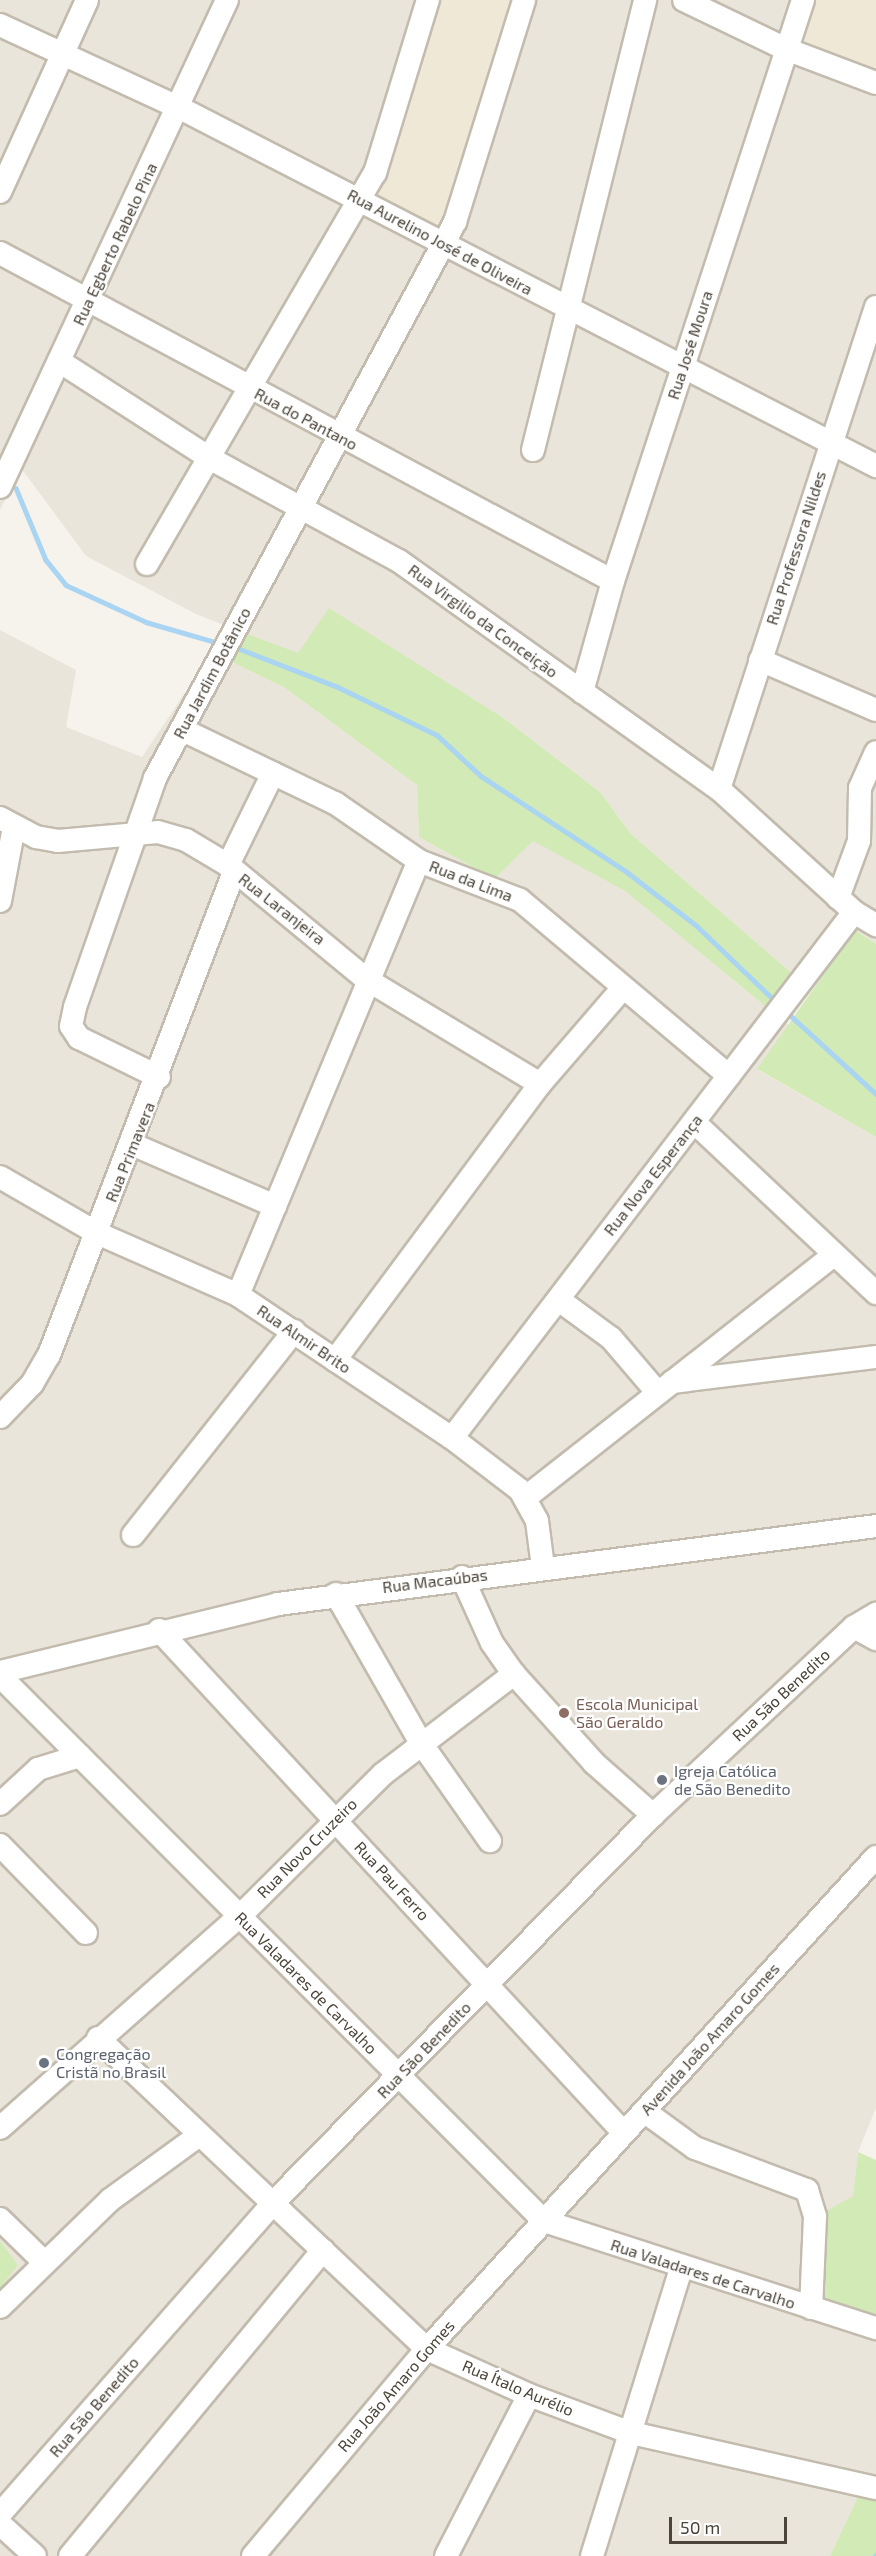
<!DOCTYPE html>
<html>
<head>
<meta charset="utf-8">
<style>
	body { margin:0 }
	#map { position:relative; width:876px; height:2556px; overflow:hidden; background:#f6f3ec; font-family:"Exo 2",sans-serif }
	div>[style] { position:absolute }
	.residential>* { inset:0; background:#eae5da }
	.education>* { inset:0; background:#efe8d6 }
	.green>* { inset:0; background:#d2eab5 }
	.stream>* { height:4.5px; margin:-2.25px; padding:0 2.25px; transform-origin:2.25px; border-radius:2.25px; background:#a9d4f2 }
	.roads { filter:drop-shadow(2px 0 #c2bbae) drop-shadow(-2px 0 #c2bbae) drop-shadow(0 2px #c2bbae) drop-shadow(0 -2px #c2bbae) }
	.minor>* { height:22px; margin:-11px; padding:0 11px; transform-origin:11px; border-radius:11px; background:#fff }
	.dots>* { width:16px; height:16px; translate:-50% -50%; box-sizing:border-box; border:3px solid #fff; border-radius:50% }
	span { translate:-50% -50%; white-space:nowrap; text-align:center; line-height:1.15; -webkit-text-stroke:4.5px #fff; paint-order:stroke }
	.street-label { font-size:16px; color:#4b4439 }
	.education-label { font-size:16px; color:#785e54 }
	.left { translate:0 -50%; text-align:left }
	.worship-label { font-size:16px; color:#5b616d }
	.scale { position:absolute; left:669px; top:2517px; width:118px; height:27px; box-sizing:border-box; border:3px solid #4b4439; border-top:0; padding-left:8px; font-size:18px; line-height:21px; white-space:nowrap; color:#4b4439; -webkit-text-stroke:4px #fff; paint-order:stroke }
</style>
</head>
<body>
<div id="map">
	<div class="residential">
		<i style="clip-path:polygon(0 0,811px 0,876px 91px,876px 944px,839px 919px,795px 976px,631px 834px,600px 792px,502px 717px,329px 609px,298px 654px,196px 614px,86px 556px,21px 468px,0 510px)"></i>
		<i style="clip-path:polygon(0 630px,76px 670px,66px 727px,142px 757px,212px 652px,285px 688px,417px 785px,419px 837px,494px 879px,533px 840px,625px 891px,791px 1027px,758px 1070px,876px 1137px,876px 2108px,858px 2152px,853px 2196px,876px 2322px,876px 2501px,858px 2498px,830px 2556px,0 2556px)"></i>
	</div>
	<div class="education">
		<i style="clip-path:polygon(432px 0,517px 0,443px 231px,373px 191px)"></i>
		<i style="clip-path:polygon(811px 0,876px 0,876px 91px,792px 58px)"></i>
	</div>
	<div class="green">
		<i style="clip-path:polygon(329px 608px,502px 717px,600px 792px,631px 834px,795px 976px,770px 1010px,625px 891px,533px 841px,494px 879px,419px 837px,417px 785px,285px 688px,232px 662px,245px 633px,298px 653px)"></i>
		<i style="clip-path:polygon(855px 930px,876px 944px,876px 1137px,757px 1069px)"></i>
		<i style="clip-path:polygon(858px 2152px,876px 2160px,876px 2322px,823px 2304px,819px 2215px,853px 2196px)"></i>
		<i style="clip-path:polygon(0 2241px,18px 2265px,0 2288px)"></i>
		<i style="clip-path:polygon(858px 2497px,876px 2501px,876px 2556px,830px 2556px)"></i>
	</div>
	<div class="stream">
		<i style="left:16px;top:488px;width:78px;rotate:67.4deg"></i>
		<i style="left:46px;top:560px;width:32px;rotate:51deg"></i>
		<i style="left:66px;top:585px;width:88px;rotate:24.8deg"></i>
		<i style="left:146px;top:622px;width:72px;rotate:16.2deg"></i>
		<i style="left:240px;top:649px;width:105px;rotate:21.2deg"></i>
		<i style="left:338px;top:687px;width:110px;rotate:25.9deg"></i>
		<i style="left:437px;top:735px;width:60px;rotate:43deg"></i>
		<i style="left:481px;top:776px;width:175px;rotate:33.3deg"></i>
		<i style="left:627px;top:872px;width:88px;rotate:37.6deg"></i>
		<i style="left:697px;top:926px;width:104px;rotate:43.8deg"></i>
		<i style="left:791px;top:1016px;width:115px;rotate:42.5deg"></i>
		<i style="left:875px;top:2556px;width:1px;rotate:-45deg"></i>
	</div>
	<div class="roads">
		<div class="minor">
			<i style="left:684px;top:0;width:113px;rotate:25.7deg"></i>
			<i style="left:786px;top:49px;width:96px;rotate:20.7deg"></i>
			<i style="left:0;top:25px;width:198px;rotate:24.8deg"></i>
			<i style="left:180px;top:108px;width:783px;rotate:27.22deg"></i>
			<i style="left:0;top:192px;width:211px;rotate:-65.6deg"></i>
			<i style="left:0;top:253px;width:695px;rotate:28.15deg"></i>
			<i style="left:59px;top:361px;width:181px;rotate:32.8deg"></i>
			<i style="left:211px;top:459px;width:214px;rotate:28.5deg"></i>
			<i style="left:399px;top:561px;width:393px;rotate:35.5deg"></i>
			<i style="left:719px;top:789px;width:183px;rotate:42.3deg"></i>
			<i style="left:854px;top:912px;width:26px;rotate:31deg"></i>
			<i style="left:533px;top:450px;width:464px;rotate:-76deg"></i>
			<i style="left:0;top:487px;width:537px;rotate:-65.01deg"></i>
			<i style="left:147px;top:564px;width:453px;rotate:-59.8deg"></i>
			<i style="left:375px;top:173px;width:181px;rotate:-73deg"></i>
			<i style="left:760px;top:660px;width:126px;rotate:23.3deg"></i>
			<i style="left:582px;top:692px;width:115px;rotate:-74.4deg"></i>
			<i style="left:613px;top:581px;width:611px;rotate:-71.89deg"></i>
			<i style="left:183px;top:730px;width:169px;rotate:25.7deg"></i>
			<i style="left:335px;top:803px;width:102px;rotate:34.6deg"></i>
			<i style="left:419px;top:861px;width:108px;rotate:21.1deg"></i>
			<i style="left:520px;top:900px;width:273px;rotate:40.1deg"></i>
			<i style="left:719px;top:789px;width:507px;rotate:-71.96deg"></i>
			<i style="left:0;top:818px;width:41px;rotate:27.8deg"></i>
			<i style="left:36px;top:837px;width:22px;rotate:10deg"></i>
			<i style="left:58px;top:841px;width:100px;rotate:-5.1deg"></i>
			<i style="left:158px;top:832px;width:29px;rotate:16deg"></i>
			<i style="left:186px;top:840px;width:49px;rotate:30.8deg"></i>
			<i style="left:228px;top:865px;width:179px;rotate:39.6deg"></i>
			<i style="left:366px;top:979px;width:203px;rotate:31.1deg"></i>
			<i style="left:228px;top:865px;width:102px;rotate:-63.9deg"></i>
			<i style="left:838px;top:898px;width:61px;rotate:-69.8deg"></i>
			<i style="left:859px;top:841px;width:53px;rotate:-88.9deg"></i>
			<i style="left:860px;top:788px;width:39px;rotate:-66deg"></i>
			<i style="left:0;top:901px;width:75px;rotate:-79.3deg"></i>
			<i style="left:159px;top:1077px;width:89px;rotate:-154deg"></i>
			<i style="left:79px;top:1038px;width:14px;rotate:-124deg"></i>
			<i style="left:71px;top:1026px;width:19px;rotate:-78deg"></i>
			<i style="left:75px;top:1007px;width:243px;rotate:-70.7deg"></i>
			<i style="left:155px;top:778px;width:632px;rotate:-61.65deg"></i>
			<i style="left:455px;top:222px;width:232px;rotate:-72.7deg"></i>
			<i style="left:694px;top:1122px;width:250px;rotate:43.2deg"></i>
			<i style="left:134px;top:1145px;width:154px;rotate:23.4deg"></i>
			<i style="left:0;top:1177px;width:112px;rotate:30deg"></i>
			<i style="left:97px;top:1233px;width:154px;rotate:23.7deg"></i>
			<i style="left:238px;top:1295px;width:257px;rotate:33.8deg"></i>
			<i style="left:452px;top:1438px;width:86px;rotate:37.4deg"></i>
			<i style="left:520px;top:1490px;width:35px;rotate:61deg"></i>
			<i style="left:537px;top:1521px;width:46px;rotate:82.6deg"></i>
			<i style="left:238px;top:1295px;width:470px;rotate:-67.4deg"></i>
			<i style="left:559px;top:1300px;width:64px;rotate:36.2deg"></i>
			<i style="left:611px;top:1338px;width:72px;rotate:49.5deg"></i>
			<i style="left:335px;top:1360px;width:344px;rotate:-53.4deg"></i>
			<i style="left:540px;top:1084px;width:127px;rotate:-49.2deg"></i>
			<i style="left:672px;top:1382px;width:206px;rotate:-7deg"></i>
			<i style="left:0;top:1417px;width:46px;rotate:-45.9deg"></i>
			<i style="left:32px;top:1384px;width:34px;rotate:-60deg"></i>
			<i style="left:49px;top:1355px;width:517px;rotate:-69.04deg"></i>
			<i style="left:452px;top:1438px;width:662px;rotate:-52.61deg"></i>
			<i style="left:525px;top:1498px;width:393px;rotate:-38.2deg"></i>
			<i style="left:133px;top:1535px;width:260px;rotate:-51.7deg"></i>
			<i style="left:462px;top:1577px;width:72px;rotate:65.6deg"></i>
			<i style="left:492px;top:1643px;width:38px;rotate:55deg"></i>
			<i style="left:514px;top:1674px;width:120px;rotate:48deg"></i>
			<i style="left:594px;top:1763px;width:79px;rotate:41.4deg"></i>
			<i style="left:336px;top:1594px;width:172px;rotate:60.3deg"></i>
			<i style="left:421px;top:1743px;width:120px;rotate:54.9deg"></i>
			<i style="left:854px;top:1627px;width:25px;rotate:29deg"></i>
			<i style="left:159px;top:1630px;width:685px;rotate:47.25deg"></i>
			<i style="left:0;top:1672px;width:286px;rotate:-13.7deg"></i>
			<i style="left:278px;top:1604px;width:603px;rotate:-7.43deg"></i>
			<i style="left:0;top:1676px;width:770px;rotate:45.05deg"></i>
			<i style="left:544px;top:2221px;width:349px;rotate:17.9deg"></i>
			<i style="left:0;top:1804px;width:52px;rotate:-42.6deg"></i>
			<i style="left:38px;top:1769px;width:44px;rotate:-17.2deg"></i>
			<i style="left:0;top:1845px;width:123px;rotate:45.7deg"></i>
			<i style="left:98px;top:2038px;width:453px;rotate:43.4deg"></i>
			<i style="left:427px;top:2349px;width:112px;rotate:24.3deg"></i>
			<i style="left:529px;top:2395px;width:109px;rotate:20.4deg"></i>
			<i style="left:631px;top:2433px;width:251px;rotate:12.7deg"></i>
			<i style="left:644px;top:2111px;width:63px;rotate:36deg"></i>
			<i style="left:695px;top:2148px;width:120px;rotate:20.6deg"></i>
			<i style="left:807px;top:2190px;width:28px;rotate:73deg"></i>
			<i style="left:815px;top:2217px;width:91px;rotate:92.5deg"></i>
			<i style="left:0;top:2128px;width:320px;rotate:-41.5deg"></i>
			<i style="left:240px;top:1916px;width:202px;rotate:-44.8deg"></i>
			<i style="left:383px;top:1774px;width:165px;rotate:-37.4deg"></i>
			<i style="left:0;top:2219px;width:60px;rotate:44.3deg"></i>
			<i style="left:0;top:2307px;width:153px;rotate:-44.2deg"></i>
			<i style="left:110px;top:2200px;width:109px;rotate:-36deg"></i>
			<i style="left:0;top:2514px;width:411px;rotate:-48.7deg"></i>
			<i style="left:271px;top:2205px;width:546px;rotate:-45.59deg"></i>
			<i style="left:653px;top:1815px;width:275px;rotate:-43.1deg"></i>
			<i style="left:854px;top:1627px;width:26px;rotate:-31deg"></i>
			<i style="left:0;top:2524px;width:47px;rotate:42.4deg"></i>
			<i style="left:70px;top:2556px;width:397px;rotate:-50.4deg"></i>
			<i style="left:253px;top:2556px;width:270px;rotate:-50deg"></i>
			<i style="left:427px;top:2349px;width:666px;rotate:-47.62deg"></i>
			<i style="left:446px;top:2556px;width:181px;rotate:-62.7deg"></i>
			<i style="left:592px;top:2556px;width:300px;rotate:-72.8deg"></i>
		</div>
	</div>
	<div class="dots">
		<i style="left:564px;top:1713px;background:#8d6e63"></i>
		<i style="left:662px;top:1780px;background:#6b7280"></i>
		<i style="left:44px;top:2063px;background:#6b7280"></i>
	</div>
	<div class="street-label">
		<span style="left:440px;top:242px;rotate:28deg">Rua Aurelino José de Oliveira</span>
		<span style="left:115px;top:244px;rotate:-65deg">Rua Egberto Rabelo Pina</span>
		<span style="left:690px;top:345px;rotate:-72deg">Rua José Moura</span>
		<span style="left:306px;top:419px;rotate:28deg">Rua do Pantano</span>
		<span style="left:796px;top:548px;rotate:-72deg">Rua Professora Nildes</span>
		<span style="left:483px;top:621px;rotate:36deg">Rua Virgilio da Conceição</span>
		<span style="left:212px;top:673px;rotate:-62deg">Rua Jardim Botânico</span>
		<span style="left:471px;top:881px;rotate:21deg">Rua da Lima</span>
		<span style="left:282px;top:909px;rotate:38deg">Rua Laranjeira</span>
		<span style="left:130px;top:1152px;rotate:-68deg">Rua Primavera</span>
		<span style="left:653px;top:1175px;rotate:-52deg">Rua Nova Esperança</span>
		<span style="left:304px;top:1339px;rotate:34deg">Rua Almir Brito</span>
		<span style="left:435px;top:1581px;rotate:-7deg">Rua Macaúbas</span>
		<span style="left:781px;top:1695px;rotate:-43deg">Rua São Benedito</span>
		<span style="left:307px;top:1848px;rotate:-45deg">Rua Novo Cruzeiro</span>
		<span style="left:392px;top:1881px;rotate:47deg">Rua Pau Ferro</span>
		<span style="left:306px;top:1983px;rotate:45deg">Rua Valadares de Carvalho</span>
		<span style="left:710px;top:2039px;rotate:-48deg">Avenida João Amaro Gomes</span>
		<span style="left:424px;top:2050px;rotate:-46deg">Rua São Benedito</span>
		<span style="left:703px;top:2274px;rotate:18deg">Rua Valadares de Carvalho</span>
		<span style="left:396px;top:2386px;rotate:-49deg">Rua João Amaro Gomes</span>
		<span style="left:518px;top:2388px;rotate:23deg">Rua Ítalo Aurélio</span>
		<span style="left:94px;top:2407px;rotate:-49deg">Rua São Benedito</span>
	</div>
	<div class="education-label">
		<span class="left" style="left:576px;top:1713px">Escola Municipal<br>São Geraldo</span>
	</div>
	<div class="worship-label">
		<span class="left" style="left:674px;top:1780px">Igreja Católica<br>de São Benedito</span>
		<span class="left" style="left:56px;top:2063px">Congregação<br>Cristã no Brasil</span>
	</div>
	<div class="scale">50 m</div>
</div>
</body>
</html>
